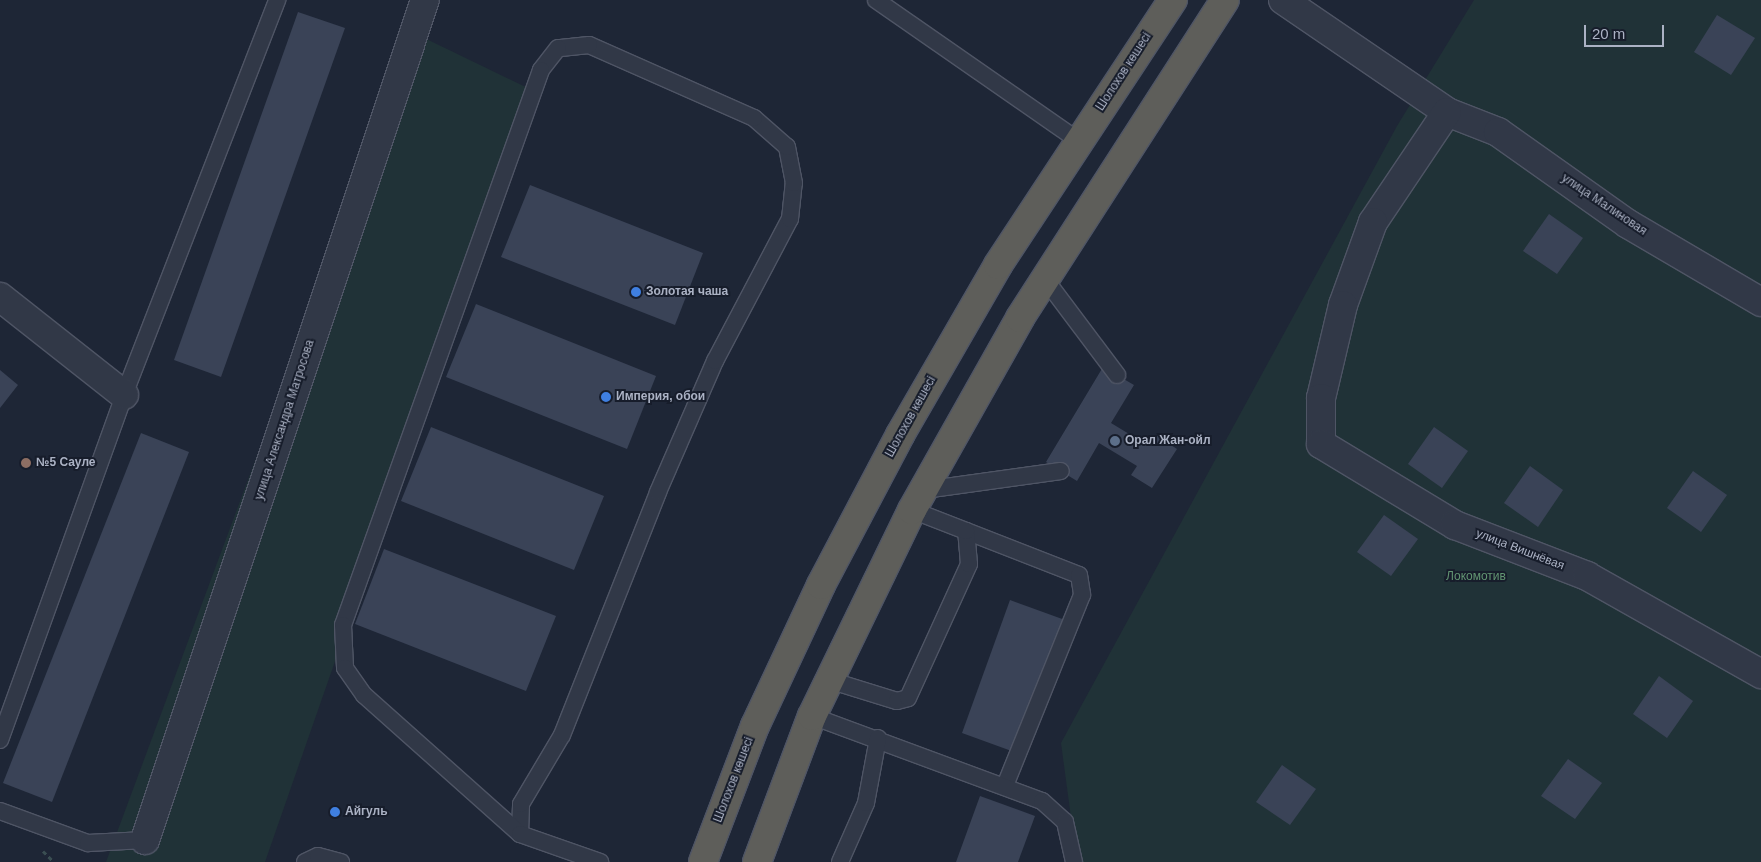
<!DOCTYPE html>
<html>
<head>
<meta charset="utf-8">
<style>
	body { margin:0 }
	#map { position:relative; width:1761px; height:862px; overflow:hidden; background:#1e2636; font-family:Arial,sans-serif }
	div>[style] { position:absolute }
	.green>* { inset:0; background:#203237 }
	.building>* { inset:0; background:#3a4357 }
	.path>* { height:3px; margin-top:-1.5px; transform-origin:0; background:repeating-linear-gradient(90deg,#3a4e52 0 4px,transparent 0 8px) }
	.roads { filter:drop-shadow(1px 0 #4f5565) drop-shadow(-1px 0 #4f5565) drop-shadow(0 1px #4f5565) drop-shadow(0 -1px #4f5565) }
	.service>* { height:16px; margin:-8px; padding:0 8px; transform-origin:8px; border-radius:8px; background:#313847 }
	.minor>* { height:28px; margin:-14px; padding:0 14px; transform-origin:14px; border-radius:14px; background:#313847 }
	.trunk>* { height:28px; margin:-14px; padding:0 14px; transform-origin:14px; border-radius:14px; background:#5e5e5a }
	.dots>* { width:14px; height:14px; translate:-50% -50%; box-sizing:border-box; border:2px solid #171d2b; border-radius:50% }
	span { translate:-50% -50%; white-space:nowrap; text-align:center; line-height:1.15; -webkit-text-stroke:4px #171d2b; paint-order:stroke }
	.street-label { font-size:12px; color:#abb2c4 }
	.poi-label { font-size:12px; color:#abb2c4; font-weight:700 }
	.left { translate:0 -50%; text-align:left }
	.park-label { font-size:12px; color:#629572 }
	.scale { position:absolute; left:1584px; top:25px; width:80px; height:22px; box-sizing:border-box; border:2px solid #abb2c4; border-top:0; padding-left:6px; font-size:15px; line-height:18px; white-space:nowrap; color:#abb2c4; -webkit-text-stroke:4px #171d2b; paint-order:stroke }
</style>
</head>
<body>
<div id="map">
	<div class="green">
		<i style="clip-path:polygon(1474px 0,1761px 0,1761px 862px,1077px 862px,1061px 743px,1397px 126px)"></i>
		<i style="clip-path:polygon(414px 33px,534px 91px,265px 862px,106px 862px)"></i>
	</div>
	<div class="building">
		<i style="clip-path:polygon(298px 12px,345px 28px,221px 377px,174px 360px)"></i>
		<i style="clip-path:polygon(1717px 15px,1755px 38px,1731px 75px,1694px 52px)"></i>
		<i style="clip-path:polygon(530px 185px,703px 253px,675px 325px,501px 257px)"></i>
		<i style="clip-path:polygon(1549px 214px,1583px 238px,1557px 274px,1523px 251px)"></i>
		<i style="clip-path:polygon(476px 304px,656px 376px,627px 449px,446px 377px)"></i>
		<i style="clip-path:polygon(1103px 367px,1134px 385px,1111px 423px,1149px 446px,1156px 435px,1177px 449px,1152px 488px,1131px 475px,1137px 466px,1099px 443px,1077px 481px,1046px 462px)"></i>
		<i style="clip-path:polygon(0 370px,18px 385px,0 408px)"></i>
		<i style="clip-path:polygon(431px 427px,604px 496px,574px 570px,401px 501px)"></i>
		<i style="clip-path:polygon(1434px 427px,1468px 451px,1442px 488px,1408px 464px)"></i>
		<i style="clip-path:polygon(141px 433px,189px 452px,52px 802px,3px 783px)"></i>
		<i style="clip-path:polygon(1530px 466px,1563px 490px,1538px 527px,1504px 503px)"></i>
		<i style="clip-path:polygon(1693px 471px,1727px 495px,1701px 532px,1667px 508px)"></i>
		<i style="clip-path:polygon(1384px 515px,1418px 539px,1391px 576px,1357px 552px)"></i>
		<i style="clip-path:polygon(384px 549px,556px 616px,526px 691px,355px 624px)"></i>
		<i style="clip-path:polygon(1010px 600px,1065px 620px,1017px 753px,962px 733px)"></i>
		<i style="clip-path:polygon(1659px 676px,1693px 701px,1667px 738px,1633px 714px)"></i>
		<i style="clip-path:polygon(1568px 759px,1602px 783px,1575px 819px,1541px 796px)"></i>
		<i style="clip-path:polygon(1282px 765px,1316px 789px,1290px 825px,1256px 802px)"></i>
		<i style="clip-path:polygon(980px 796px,1035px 816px,1018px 862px,956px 862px)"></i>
	</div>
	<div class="path">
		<i style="left:43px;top:851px;width:16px;rotate:45deg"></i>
	</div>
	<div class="roads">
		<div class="service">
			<i style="left:876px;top:0;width:247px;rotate:34.8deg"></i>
			<i style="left:1045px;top:279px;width:120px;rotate:53.1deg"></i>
			<i style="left:924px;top:490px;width:138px;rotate:-7.9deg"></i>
			<i style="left:966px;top:531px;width:121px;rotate:21.3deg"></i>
			<i style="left:1079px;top:575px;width:20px;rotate:81deg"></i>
			<i style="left:1082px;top:595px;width:206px;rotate:112deg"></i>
			<i style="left:829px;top:680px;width:71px;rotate:17.2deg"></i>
			<i style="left:897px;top:701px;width:11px;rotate:-15deg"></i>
			<i style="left:908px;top:698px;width:147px;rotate:-65.5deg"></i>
			<i style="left:969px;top:564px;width:33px;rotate:-95deg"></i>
			<i style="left:966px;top:531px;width:58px;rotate:-158.7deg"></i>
			<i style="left:812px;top:716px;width:245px;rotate:20.3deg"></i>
			<i style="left:1042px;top:801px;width:31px;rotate:42deg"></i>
			<i style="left:1065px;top:822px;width:41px;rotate:77.3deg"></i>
			<i style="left:0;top:740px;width:367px;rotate:-70.2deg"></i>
			<i style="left:124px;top:395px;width:424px;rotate:-68.8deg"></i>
			<i style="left:0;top:811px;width:94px;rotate:20deg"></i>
			<i style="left:88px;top:843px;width:57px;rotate:-3deg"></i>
			<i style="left:520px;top:834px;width:30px;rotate:-88deg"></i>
			<i style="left:521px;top:804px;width:80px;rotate:-59.3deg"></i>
			<i style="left:562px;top:735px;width:261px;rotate:-68.4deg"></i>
			<i style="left:658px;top:492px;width:143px;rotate:-66.5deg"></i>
			<i style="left:715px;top:361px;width:161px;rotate:-62.2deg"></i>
			<i style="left:790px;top:219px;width:36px;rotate:-84deg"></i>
			<i style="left:794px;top:183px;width:37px;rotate:-101deg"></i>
			<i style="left:787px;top:147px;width:44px;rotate:-138.7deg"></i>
			<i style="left:754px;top:118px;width:180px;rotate:-156.1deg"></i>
			<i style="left:589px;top:45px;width:31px;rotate:174deg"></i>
			<i style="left:558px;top:48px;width:28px;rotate:128deg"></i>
			<i style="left:541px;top:70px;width:589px;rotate:109.63deg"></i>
			<i style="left:343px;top:625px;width:43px;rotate:87.3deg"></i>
			<i style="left:345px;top:668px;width:33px;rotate:55deg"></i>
			<i style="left:364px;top:695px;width:209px;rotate:41.7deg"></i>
			<i style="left:520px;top:834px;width:85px;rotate:19.3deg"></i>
			<i style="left:305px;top:862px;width:14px;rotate:-25deg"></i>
			<i style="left:318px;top:856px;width:24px;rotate:15deg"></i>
			<i style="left:840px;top:862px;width:64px;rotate:-66.2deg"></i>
			<i style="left:866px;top:803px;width:66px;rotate:-79.5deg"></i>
		</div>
		<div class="minor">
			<i style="left:1283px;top:0;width:199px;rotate:34.3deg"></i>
			<i style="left:1447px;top:112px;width:55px;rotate:21.4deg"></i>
			<i style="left:1498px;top:132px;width:159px;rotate:35.3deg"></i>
			<i style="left:1628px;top:224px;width:154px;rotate:30.4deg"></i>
			<i style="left:1447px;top:112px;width:133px;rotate:123.9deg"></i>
			<i style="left:1373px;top:222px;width:88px;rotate:109.9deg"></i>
			<i style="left:1343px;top:305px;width:96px;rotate:103.3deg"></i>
			<i style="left:1321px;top:398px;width:46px;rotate:90deg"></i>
			<i style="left:1321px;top:444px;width:157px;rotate:31.2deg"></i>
			<i style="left:1455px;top:525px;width:142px;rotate:21.1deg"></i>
			<i style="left:1587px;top:576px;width:200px;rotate:29.4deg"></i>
			<i style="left:0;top:297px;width:158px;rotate:38.3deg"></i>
			<i style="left:145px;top:840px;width:885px;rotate:-71.57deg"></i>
		</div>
		<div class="trunk">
			<i style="left:703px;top:862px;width:146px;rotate:-69.1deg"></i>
			<i style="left:755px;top:726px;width:156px;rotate:-64.9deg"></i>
			<i style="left:821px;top:585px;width:170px;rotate:-62.2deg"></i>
			<i style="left:900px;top:435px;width:196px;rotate:-60deg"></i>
			<i style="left:998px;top:265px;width:318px;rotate:-56.6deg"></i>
			<i style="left:757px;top:862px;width:156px;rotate:-69.4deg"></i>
			<i style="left:812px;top:716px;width:229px;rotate:-64.1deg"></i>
			<i style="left:912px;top:510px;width:220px;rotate:-60.6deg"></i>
			<i style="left:1020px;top:318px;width:378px;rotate:-57.2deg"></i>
		</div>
	</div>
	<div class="dots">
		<i style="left:636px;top:292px;background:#3f7fe0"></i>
		<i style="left:606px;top:397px;background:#3f7fe0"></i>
		<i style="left:1115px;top:441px;background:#5c6f8a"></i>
		<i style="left:26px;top:463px;background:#8d6e63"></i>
		<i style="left:335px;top:812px;background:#3f7fe0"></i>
	</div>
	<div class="street-label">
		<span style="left:1124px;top:72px;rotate:-57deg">Шолохов көшесі</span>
		<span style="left:1604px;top:205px;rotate:34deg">улица Малиновая</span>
		<span style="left:911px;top:417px;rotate:-61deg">Шолохов көшесі</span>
		<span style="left:285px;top:420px;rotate:-72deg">улица Александра Матросова</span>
		<span style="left:1520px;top:550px;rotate:21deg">улица Вишнёвая</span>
		<span style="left:734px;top:780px;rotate:-69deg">Шолохов көшесі</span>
	</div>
	<div class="poi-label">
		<span class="left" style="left:646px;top:292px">Золотая чаша</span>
		<span class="left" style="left:616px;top:397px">Империя, обои</span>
		<span class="left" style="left:1125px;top:441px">Орал Жан-ойл</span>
		<span class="left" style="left:36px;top:463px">№5 Сауле</span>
		<span class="left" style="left:345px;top:812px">Айгуль</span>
	</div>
	<div class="park-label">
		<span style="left:1476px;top:577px">Локомотив</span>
	</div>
	<div class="scale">20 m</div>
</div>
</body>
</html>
